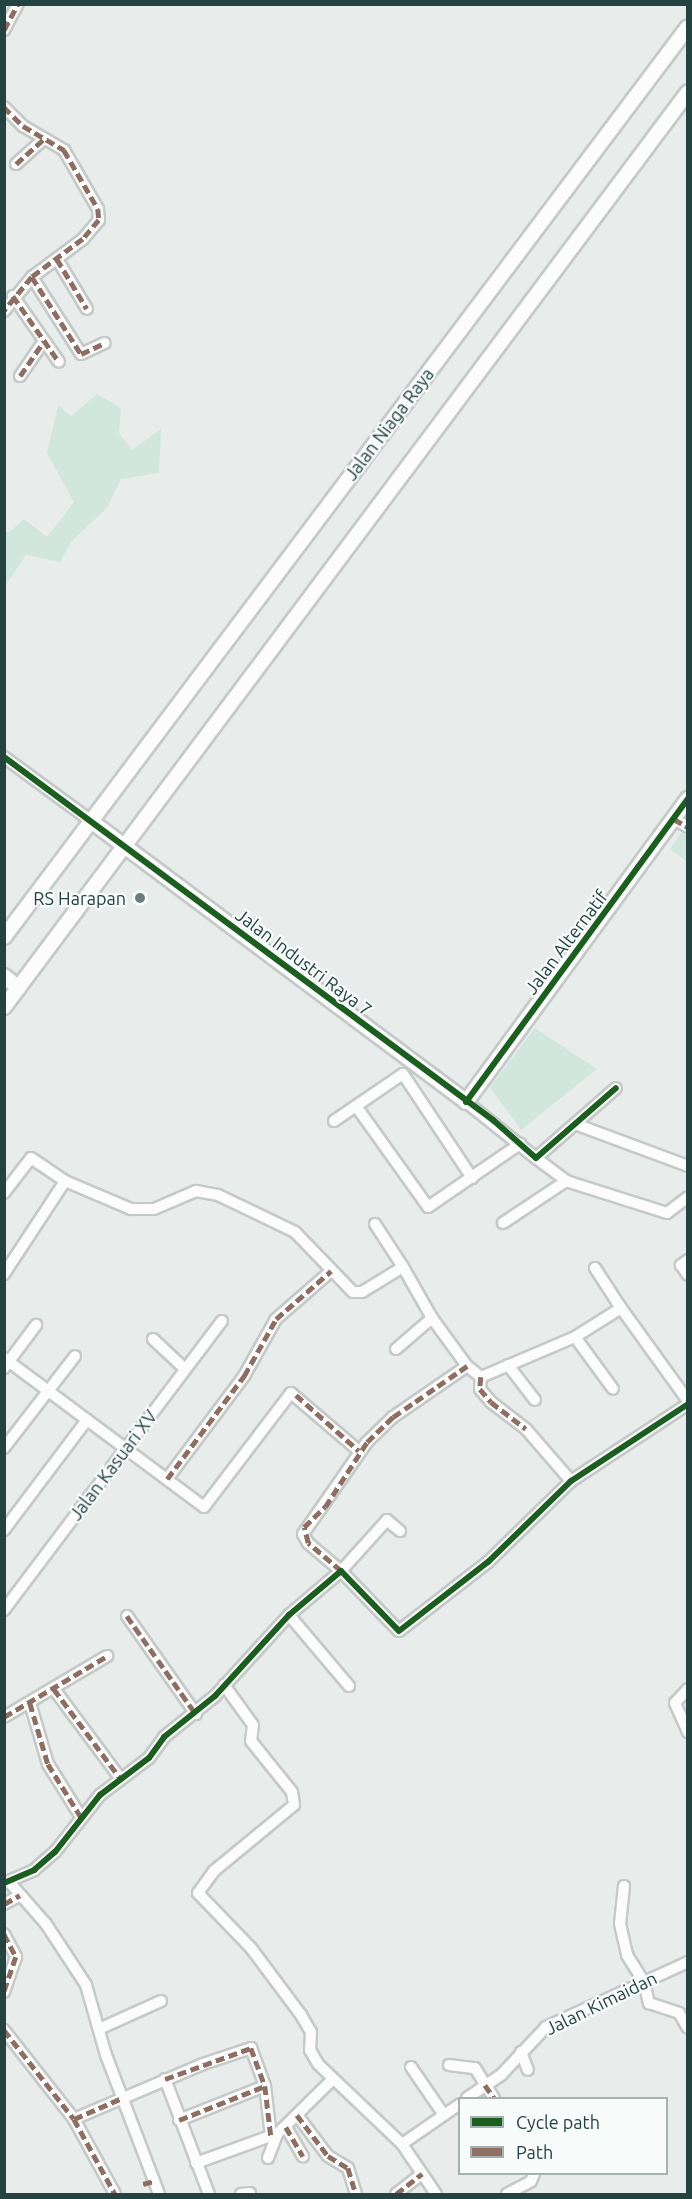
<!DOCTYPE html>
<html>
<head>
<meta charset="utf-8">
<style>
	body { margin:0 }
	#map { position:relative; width:692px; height:2199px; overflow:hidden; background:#e8edec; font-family:Ubuntu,sans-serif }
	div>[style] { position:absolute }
	.green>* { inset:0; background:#d1e6dc }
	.roads { filter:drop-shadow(2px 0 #c5cac9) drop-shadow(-2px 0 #c5cac9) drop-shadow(0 2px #c5cac9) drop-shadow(0 -2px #c5cac9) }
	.street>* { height:10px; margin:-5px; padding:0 5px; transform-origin:5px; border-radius:5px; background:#fcfcfc }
	.secondary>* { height:14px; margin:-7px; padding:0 7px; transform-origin:7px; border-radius:7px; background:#fcfcfc }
	.quiet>* { height:4.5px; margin-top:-2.25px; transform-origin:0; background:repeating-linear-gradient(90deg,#8d6e63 0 9px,transparent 0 13.5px) }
	.cycleway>* { height:6px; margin:-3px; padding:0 3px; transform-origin:3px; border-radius:3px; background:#1b5e20 }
	.dots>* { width:16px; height:16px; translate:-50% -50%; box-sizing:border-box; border:3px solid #f7fbfa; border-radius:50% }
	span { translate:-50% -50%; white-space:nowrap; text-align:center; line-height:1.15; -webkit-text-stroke:4.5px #f7fbfa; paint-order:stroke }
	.street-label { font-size:18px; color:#244240 }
	.poi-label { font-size:18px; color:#244240 }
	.right { translate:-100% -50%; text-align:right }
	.frame { position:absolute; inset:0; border:6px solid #244240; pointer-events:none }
	.legend { position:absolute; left:458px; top:2097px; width:210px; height:78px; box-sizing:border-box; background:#f7fbfa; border:2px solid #a3b1b0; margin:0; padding:8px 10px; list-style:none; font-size:18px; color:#244240 }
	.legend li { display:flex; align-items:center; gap:12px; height:30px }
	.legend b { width:30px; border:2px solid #a3b1b0 }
</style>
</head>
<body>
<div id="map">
	<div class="green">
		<i style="clip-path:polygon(97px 394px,121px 408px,119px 433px,132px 450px,161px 429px,159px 473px,121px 479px,107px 508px,71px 542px,60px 562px,26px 555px,5px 586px,5px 532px,10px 532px,24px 519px,47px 537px,74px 502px,47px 453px,58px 405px,71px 416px)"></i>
		<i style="clip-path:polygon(681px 833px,687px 836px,687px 862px,670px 849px)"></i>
		<i style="clip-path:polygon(535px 1028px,597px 1069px,521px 1130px,490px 1087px)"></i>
	</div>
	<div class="roads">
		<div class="street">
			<i style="left:4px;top:30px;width:30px;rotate:-62deg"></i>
			<i style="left:4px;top:107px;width:27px;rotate:45deg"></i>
			<i style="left:23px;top:126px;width:48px;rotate:30.3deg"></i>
			<i style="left:64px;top:150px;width:68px;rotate:60deg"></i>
			<i style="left:98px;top:209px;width:11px;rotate:85deg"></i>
			<i style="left:99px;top:220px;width:25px;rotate:130deg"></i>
			<i style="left:83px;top:239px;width:64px;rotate:143.3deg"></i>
			<i style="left:32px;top:277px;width:44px;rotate:129.5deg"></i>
			<i style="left:16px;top:164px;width:38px;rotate:-42deg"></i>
			<i style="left:57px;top:259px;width:58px;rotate:59deg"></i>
			<i style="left:32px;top:277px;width:91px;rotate:57.5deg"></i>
			<i style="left:81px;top:354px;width:26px;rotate:-25deg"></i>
			<i style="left:13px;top:296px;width:80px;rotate:55.1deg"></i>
			<i style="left:20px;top:376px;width:42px;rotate:-55.6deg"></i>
			<i style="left:4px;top:757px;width:108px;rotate:36.3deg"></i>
			<i style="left:674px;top:819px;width:16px;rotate:30deg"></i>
			<i style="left:466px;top:1102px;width:90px;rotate:38.7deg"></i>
			<i style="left:536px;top:1158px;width:106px;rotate:-41.2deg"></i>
			<i style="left:356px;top:1106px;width:124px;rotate:54.5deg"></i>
			<i style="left:428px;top:1207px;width:112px;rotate:-34.4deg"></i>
			<i style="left:334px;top:1121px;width:83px;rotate:-34.3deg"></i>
			<i style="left:403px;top:1074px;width:125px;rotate:56.4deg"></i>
			<i style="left:575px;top:1124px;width:121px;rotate:20.4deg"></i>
			<i style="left:536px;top:1158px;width:38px;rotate:37deg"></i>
			<i style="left:566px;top:1181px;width:106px;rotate:17.6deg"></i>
			<i style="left:667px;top:1213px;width:26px;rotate:-37deg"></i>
			<i style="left:4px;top:1193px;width:44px;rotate:-52.4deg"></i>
			<i style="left:31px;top:1158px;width:41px;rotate:34.1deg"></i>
			<i style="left:65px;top:1181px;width:72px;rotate:23deg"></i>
			<i style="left:131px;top:1209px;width:23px"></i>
			<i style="left:154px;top:1209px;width:46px;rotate:-23.2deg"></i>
			<i style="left:196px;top:1191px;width:22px;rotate:10deg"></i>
			<i style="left:218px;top:1195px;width:85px;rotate:25.7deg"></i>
			<i style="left:295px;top:1232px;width:83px;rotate:46deg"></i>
			<i style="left:353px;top:1292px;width:9px"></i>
			<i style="left:362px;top:1292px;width:48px;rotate:-31.4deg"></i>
			<i style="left:403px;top:1267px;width:59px;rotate:60.4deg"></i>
			<i style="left:432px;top:1318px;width:59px;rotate:53.9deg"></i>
			<i style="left:467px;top:1366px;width:18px;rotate:38deg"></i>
			<i style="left:481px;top:1377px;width:102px;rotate:-23.1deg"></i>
			<i style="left:575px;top:1337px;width:54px;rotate:-32.2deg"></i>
			<i style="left:621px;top:1308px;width:115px;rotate:54.2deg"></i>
			<i style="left:503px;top:1223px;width:76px;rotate:-33.7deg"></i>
			<i style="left:375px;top:1224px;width:51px;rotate:56.9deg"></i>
			<i style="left:688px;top:1260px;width:9px;rotate:144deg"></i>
			<i style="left:681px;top:1265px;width:12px;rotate:55deg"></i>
			<i style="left:595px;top:1268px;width:48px;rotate:57deg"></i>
			<i style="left:4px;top:1274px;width:111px;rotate:-56.7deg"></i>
			<i style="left:575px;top:1337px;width:64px;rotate:53.8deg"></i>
			<i style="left:153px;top:1339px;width:44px;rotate:43.2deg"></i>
			<i style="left:396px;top:1349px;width:48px;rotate:-40.7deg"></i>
			<i style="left:4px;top:1358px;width:249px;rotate:36.7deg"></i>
			<i style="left:204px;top:1507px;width:143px;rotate:-52.7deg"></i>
			<i style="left:291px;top:1393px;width:89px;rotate:40.5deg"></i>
			<i style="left:508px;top:1365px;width:44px;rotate:52.4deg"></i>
			<i style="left:4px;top:1368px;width:54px;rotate:-53.3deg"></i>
			<i style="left:481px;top:1377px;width:12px;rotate:95deg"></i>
			<i style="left:480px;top:1389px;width:17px;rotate:50deg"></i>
			<i style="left:491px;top:1402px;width:44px;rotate:37.6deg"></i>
			<i style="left:526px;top:1429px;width:69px;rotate:49.1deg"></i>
			<i style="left:4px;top:1448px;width:116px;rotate:-52.3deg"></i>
			<i style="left:167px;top:1479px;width:129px;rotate:-53.2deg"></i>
			<i style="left:244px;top:1376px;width:65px;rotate:-60.7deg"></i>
			<i style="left:276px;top:1319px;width:73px;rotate:-41.1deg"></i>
			<i style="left:4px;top:1530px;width:138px;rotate:-53deg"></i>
			<i style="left:400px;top:1531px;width:17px;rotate:-140deg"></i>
			<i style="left:387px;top:1520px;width:69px;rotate:132deg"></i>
			<i style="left:341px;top:1571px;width:43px;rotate:-139.7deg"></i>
			<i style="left:308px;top:1543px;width:10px;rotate:-119deg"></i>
			<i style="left:303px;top:1534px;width:112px;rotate:-55.2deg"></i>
			<i style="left:367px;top:1442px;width:36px;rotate:-44deg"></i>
			<i style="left:393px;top:1417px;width:90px;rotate:-34.6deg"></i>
			<i style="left:4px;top:1610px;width:362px;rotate:-53deg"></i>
			<i style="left:289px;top:1615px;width:93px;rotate:49.8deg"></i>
			<i style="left:127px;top:1616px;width:120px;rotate:54.9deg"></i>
			<i style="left:224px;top:1685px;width:49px;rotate:54.1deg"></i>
			<i style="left:253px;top:1725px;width:16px;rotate:97deg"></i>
			<i style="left:251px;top:1741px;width:65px;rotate:51.2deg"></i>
			<i style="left:292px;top:1792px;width:13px;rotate:81deg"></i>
			<i style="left:294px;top:1805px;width:104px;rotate:140.5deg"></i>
			<i style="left:214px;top:1871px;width:27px;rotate:126deg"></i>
			<i style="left:198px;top:1893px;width:76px;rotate:46.1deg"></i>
			<i style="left:251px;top:1948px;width:84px;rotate:53.3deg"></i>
			<i style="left:301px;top:2015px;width:20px;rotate:60deg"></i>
			<i style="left:311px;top:2032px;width:18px;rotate:93deg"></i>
			<i style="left:310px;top:2050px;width:16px;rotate:60deg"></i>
			<i style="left:318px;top:2064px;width:116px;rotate:43.6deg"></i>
			<i style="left:402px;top:2144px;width:60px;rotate:55.8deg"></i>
			<i style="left:54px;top:1689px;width:111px;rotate:53.4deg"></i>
			<i style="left:688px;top:1689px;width:19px;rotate:133deg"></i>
			<i style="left:675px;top:1703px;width:32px;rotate:66deg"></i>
			<i style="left:30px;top:1703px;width:64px;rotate:73.6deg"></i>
			<i style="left:48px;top:1764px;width:62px;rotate:58.1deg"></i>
			<i style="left:4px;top:1717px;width:120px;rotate:-30.6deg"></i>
			<i style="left:4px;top:1883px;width:33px;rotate:-23deg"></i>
			<i style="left:34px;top:1870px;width:28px;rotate:-41deg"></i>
			<i style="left:55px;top:1852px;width:73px;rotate:-51.7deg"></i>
			<i style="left:100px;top:1795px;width:61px;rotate:-37.1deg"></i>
			<i style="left:149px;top:1758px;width:26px;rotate:-54deg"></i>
			<i style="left:164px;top:1737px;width:65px;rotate:-38.8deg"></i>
			<i style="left:215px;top:1696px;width:110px;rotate:-47.6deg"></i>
			<i style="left:289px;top:1615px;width:68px;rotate:-40.2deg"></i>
			<i style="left:341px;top:1571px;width:83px;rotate:46deg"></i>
			<i style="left:399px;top:1631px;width:113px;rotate:-37.8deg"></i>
			<i style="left:488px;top:1562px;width:116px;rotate:-44.3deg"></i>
			<i style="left:571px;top:1481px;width:140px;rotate:-33.3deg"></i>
			<i style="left:10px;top:1883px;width:55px;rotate:48.7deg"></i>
			<i style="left:46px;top:1924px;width:73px;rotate:56.7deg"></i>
			<i style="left:86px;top:1985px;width:73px;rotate:74.1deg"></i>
			<i style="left:106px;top:2055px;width:149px;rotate:69.1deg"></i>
			<i style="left:624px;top:1886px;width:38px;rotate:96deg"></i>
			<i style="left:620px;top:1924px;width:32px;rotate:77deg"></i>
			<i style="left:627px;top:1955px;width:32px;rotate:58deg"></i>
			<i style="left:644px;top:1982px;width:22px;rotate:77deg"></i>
			<i style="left:649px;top:2003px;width:32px;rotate:18deg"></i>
			<i style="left:679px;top:2013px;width:17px;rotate:59deg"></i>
			<i style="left:4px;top:1904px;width:18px;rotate:-29deg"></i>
			<i style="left:4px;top:1934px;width:26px;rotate:62deg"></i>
			<i style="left:16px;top:1957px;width:37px;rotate:109deg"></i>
			<i style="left:99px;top:2029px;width:68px;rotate:-24.3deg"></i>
			<i style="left:4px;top:2030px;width:113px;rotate:51.8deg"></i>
			<i style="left:74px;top:2119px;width:85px;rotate:61.3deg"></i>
			<i style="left:521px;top:2052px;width:19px;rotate:69deg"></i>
			<i style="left:449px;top:2065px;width:26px;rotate:7deg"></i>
			<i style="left:475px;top:2068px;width:36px;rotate:58deg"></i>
			<i style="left:411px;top:2067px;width:58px;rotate:55.5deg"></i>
			<i style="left:165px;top:2079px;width:123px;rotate:69.1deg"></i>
			<i style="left:467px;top:2098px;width:41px;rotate:-34.1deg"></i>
			<i style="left:501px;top:2075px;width:66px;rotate:-46.8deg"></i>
			<i style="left:546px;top:2027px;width:156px;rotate:-24.6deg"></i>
			<i style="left:297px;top:2115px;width:51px;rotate:52.9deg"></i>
			<i style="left:328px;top:2156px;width:23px;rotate:31deg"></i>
			<i style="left:348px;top:2168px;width:27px;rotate:73deg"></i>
			<i style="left:74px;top:2119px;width:140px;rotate:-23.1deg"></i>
			<i style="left:203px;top:2064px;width:51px;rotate:-18.4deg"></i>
			<i style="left:251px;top:2048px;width:40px;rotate:69.8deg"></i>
			<i style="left:265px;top:2086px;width:50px;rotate:83.2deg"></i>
			<i style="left:179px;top:2120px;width:92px;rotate:-21.6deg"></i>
			<i style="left:286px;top:2127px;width:34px;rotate:60deg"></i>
			<i style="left:402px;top:2144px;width:70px;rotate:-34.6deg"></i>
			<i style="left:268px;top:2158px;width:26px;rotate:-69deg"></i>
			<i style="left:277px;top:2134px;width:78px;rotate:-44.5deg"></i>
			<i style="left:196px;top:2163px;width:85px;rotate:-19.9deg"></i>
			<i style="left:241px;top:2194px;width:9px;rotate:-6deg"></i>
			<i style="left:396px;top:2194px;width:33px;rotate:-38deg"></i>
			<i style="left:507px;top:2194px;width:27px;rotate:-28deg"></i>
			<i style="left:531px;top:2181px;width:8px;rotate:-67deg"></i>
		</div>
		<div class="secondary">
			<i style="left:91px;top:821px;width:469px;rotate:36.8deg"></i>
			<i style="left:466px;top:1102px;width:376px;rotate:-53.8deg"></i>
			<i style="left:4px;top:937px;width:1138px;rotate:-53.07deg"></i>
			<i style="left:4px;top:976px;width:19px;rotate:39deg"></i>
			<i style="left:4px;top:1007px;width:1142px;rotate:-53.22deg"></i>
		</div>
	</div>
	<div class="quiet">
		<i style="left:4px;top:30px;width:30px;rotate:-62deg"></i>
		<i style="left:4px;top:107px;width:27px;rotate:45deg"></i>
		<i style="left:23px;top:126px;width:48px;rotate:30.3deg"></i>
		<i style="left:64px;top:150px;width:68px;rotate:60deg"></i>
		<i style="left:98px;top:209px;width:11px;rotate:85deg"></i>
		<i style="left:99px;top:220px;width:25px;rotate:130deg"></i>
		<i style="left:83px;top:239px;width:64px;rotate:143.3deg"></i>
		<i style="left:32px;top:277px;width:44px;rotate:129.5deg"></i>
		<i style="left:16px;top:164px;width:38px;rotate:-42deg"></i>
		<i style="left:57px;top:259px;width:58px;rotate:59deg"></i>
		<i style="left:32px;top:277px;width:91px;rotate:57.5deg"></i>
		<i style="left:81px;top:354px;width:26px;rotate:-25deg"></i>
		<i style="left:13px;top:296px;width:80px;rotate:55.1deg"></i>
		<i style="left:20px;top:376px;width:42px;rotate:-55.6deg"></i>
		<i style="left:674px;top:819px;width:16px;rotate:30deg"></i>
		<i style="left:481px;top:1377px;width:12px;rotate:95deg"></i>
		<i style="left:480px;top:1389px;width:17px;rotate:50deg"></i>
		<i style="left:491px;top:1402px;width:44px;rotate:37.6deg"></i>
		<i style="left:296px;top:1395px;width:84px;rotate:41.6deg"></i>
		<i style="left:167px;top:1479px;width:129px;rotate:-53.2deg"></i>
		<i style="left:244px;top:1376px;width:65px;rotate:-60.7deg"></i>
		<i style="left:276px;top:1319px;width:73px;rotate:-41.1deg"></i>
		<i style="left:341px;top:1571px;width:43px;rotate:-139.7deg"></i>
		<i style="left:308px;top:1543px;width:16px;rotate:-104deg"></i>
		<i style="left:304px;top:1527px;width:29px;rotate:-44deg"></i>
		<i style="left:325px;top:1507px;width:77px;rotate:-57.1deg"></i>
		<i style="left:367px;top:1442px;width:36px;rotate:-44deg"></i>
		<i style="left:393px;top:1417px;width:90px;rotate:-34.6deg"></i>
		<i style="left:127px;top:1616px;width:120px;rotate:54.9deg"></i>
		<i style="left:54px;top:1689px;width:111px;rotate:53.4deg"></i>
		<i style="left:30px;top:1703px;width:64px;rotate:73.6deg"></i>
		<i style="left:48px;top:1764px;width:62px;rotate:58.1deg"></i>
		<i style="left:4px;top:1717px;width:120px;rotate:-30.6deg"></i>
		<i style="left:4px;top:1904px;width:18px;rotate:-29deg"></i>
		<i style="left:4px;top:1934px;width:26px;rotate:62deg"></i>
		<i style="left:16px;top:1957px;width:37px;rotate:109deg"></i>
		<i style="left:4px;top:2030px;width:113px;rotate:51.8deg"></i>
		<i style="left:74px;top:2119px;width:85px;rotate:61.3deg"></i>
		<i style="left:165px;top:2079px;width:91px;rotate:-19.8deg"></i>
		<i style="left:251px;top:2048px;width:40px;rotate:69.8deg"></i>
		<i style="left:265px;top:2086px;width:50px;rotate:83.2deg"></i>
		<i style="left:485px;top:2085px;width:16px;rotate:55deg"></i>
		<i style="left:297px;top:2115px;width:51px;rotate:52.9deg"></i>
		<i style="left:328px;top:2156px;width:23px;rotate:31deg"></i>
		<i style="left:348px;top:2168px;width:27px;rotate:73deg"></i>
		<i style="left:74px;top:2119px;width:52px;rotate:-23.6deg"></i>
		<i style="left:179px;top:2120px;width:92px;rotate:-21.6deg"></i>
		<i style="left:286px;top:2127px;width:34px;rotate:60deg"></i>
		<i style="left:143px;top:2184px;width:11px;rotate:-15deg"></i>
		<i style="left:396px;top:2194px;width:33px;rotate:-38deg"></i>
	</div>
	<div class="cycleway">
		<i style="left:4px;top:757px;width:609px;rotate:36.59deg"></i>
		<i style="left:493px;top:1120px;width:57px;rotate:41.5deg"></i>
		<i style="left:536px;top:1158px;width:106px;rotate:-41.2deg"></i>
		<i style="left:466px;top:1102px;width:376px;rotate:-53.8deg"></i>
		<i style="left:4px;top:1883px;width:33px;rotate:-23deg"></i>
		<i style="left:34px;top:1870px;width:28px;rotate:-41deg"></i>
		<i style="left:55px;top:1852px;width:73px;rotate:-51.7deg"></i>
		<i style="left:100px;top:1795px;width:61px;rotate:-37.1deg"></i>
		<i style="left:149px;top:1758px;width:26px;rotate:-54deg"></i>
		<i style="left:164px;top:1737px;width:65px;rotate:-38.8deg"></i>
		<i style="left:215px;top:1696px;width:110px;rotate:-47.6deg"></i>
		<i style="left:289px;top:1615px;width:68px;rotate:-40.2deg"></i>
		<i style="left:341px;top:1571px;width:83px;rotate:46deg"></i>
		<i style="left:399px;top:1631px;width:113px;rotate:-37.8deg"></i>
		<i style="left:488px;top:1562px;width:116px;rotate:-44.3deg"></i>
		<i style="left:571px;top:1481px;width:140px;rotate:-33.3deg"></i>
	</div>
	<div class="dots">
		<i style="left:140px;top:898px;background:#697e7c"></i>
	</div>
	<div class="street-label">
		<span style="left:389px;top:424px;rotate:-53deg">Jalan Niaga Raya</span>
		<span style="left:566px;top:942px;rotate:-53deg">Jalan Alternatif</span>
		<span style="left:304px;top:962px;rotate:37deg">Jalan Industri Raya 7</span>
		<span style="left:113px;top:1465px;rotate:-53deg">Jalan Kasuari XV</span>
		<span style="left:601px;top:2003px;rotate:-26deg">Jalan Kimaidan</span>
	</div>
	<div class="poi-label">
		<span class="right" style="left:126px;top:898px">RS Harapan</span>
	</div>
	<div class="frame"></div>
	<ul class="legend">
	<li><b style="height:8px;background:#1b5e20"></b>Cycle path</li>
	<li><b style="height:8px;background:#8d6e63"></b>Path</li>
	</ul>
</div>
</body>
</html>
